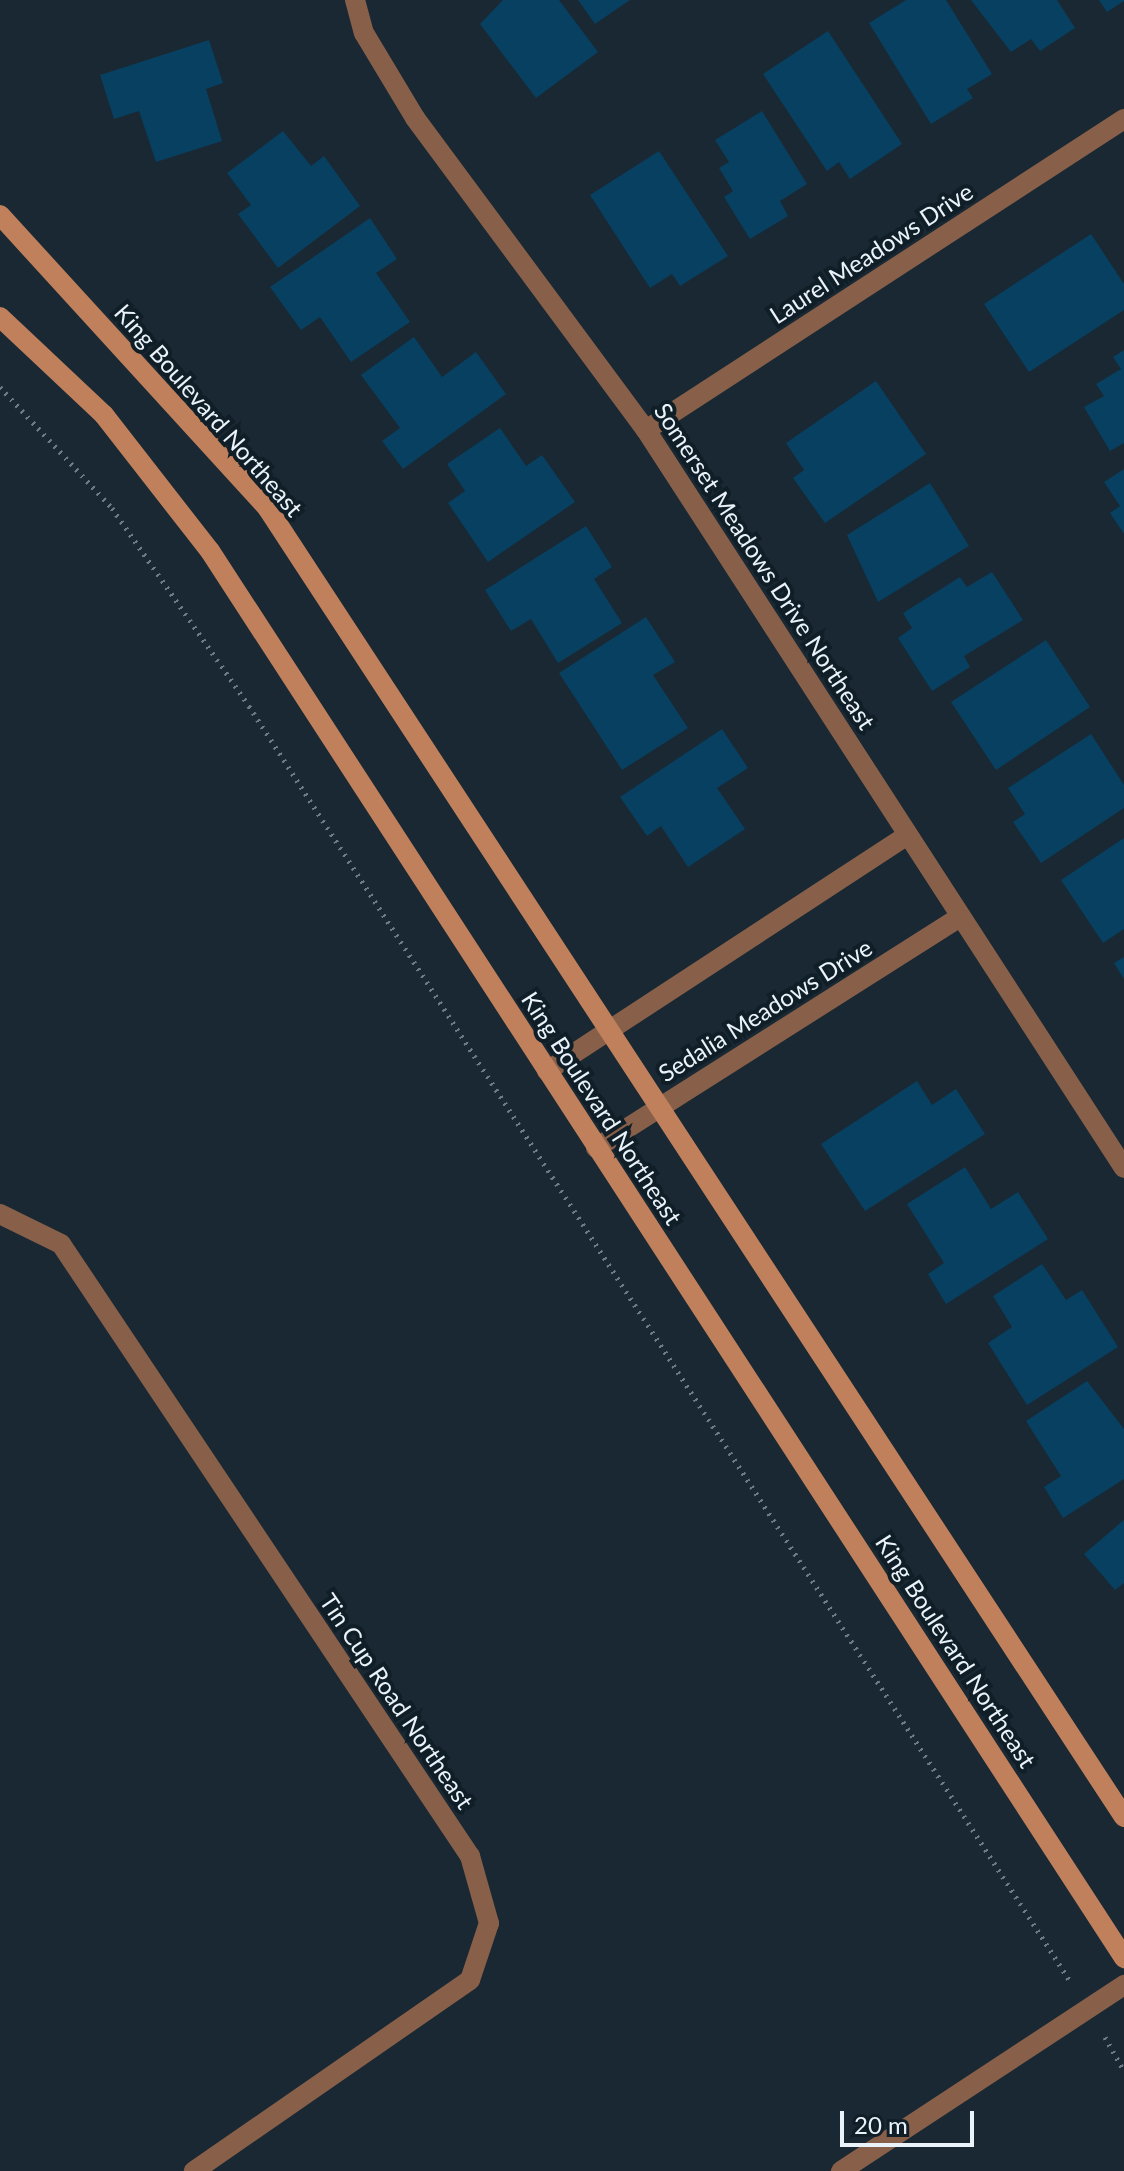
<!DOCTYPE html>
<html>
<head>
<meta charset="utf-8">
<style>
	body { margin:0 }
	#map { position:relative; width:1124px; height:2171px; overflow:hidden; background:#192832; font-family:Lato,sans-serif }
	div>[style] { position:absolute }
	.building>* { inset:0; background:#074061 }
	.path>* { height:5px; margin-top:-2.5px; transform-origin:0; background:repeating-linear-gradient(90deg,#6f7b84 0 2px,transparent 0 8px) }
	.street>* { height:20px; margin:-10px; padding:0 10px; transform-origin:10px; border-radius:10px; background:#88604a }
	.secondary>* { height:20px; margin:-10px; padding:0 10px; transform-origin:10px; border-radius:10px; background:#c0805c }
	span { translate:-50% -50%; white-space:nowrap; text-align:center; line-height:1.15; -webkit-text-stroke:8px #101e28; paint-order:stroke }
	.street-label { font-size:24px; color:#eaf3fa }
	.scale { position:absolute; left:840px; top:2111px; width:134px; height:36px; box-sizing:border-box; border:4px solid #eaf3fa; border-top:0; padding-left:10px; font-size:24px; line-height:28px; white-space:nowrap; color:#eaf3fa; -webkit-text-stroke:6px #101e28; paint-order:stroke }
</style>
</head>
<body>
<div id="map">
	<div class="building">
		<i style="clip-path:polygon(503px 0,559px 0,598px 52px,536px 98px,480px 24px)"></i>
		<i style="clip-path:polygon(578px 0,630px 0,595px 24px)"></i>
		<i style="clip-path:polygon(906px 0,946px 0,992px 74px,967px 89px,973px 98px,931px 124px,869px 23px)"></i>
		<i style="clip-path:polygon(971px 0,1057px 0,1075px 28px,1040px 51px,1031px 39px,1011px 52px)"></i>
		<i style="clip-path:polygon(1099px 0,1124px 0,1124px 1px,1107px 12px)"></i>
		<i style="clip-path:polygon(828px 31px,902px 144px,850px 179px,839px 162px,827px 171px,763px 74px)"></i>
		<i style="clip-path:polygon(209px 40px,223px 83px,206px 89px,222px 141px,156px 162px,139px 111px,114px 119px,100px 75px)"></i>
		<i style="clip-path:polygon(762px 111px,807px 184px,780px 201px,788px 216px,750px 239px,724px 197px,733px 191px,719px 168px,729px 162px,715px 140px)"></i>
		<i style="clip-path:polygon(283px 131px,311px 166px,324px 156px,360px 206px,278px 268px,238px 214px,251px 205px,227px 173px)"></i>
		<i style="clip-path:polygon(659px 151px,728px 256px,680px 286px,672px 274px,650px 288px,590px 195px)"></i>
		<i style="clip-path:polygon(370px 218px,397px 259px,376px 273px,410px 322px,351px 362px,320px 317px,301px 330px,270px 287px)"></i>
		<i style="clip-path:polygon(1091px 234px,1124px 284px,1124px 310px,1029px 372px,984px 304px)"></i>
		<i style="clip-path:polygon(414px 337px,442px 377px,476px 352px,506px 394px,403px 469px,382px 441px,400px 428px,361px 375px)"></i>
		<i style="clip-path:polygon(1124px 350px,1124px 443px,1110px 451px,1084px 407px,1104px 396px,1096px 384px,1121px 369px,1113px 357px)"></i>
		<i style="clip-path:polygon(876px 381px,926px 454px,825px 523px,793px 478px,804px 470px,786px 443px)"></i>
		<i style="clip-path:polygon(500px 428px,526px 466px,542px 455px,575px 502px,488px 562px,448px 503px,465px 491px,447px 464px)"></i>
		<i style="clip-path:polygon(1124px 469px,1124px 534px,1110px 513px,1120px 506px,1104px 482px)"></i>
		<i style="clip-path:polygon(930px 483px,969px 546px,878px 602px,847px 535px)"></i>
		<i style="clip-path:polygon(586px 526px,612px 567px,594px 579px,622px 623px,558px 663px,531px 619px,511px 631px,485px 590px)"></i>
		<i style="clip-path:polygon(992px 572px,1023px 620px,964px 656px,970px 667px,932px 691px,898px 638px,912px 628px,903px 613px,960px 577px,967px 587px)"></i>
		<i style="clip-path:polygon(646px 617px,675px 662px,653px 675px,688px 728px,622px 770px,559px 673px)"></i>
		<i style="clip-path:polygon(1046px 640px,1090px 707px,996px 770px,951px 702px)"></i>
		<i style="clip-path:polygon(722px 729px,748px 768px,717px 788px,745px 829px,688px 867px,661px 826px,647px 836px,620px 797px)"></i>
		<i style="clip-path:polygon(1091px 734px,1124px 785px,1124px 808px,1041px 863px,1013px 822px,1025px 814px,1008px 788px)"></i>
		<i style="clip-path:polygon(1124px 838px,1124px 929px,1103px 943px,1061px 880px)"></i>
		<i style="clip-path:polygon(1124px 957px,1124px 979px,1114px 963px)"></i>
		<i style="clip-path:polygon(917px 1081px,932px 1105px,956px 1089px,985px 1134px,865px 1211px,821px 1144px)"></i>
		<i style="clip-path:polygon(965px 1167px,991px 1209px,1018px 1192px,1048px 1239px,946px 1304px,928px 1274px,944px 1263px,907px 1204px)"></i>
		<i style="clip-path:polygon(1042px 1264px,1066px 1300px,1082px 1290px,1118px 1347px,1027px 1405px,988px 1343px,1012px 1327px,993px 1296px)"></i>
		<i style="clip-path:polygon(1087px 1381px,1124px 1429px,1124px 1479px,1063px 1518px,1044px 1487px,1061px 1476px,1026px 1421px)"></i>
		<i style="clip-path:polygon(1124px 1520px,1124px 1583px,1115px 1590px,1084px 1554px)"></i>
	</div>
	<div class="path">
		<i style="left:0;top:387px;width:165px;rotate:47.2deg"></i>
		<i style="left:112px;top:508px;width:241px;rotate:55.3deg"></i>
		<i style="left:249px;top:706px;width:1516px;rotate:57.22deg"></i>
		<i style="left:1105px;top:2037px;width:39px;rotate:61deg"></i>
	</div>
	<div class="street">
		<i style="left:355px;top:0;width:34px;rotate:75deg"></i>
		<i style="left:364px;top:33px;width:99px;rotate:59deg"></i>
		<i style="left:415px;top:118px;width:388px;rotate:53.5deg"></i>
		<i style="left:646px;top:430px;width:879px;rotate:57.07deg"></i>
		<i style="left:646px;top:430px;width:570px;rotate:-33.05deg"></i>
		<i style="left:547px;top:1071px;width:431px;rotate:-33.2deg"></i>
		<i style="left:596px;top:1148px;width:432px;rotate:-32.4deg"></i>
		<i style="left:0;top:1214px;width:68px;rotate:26.2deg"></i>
		<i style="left:61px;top:1244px;width:736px;rotate:56.25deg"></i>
		<i style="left:470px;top:1856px;width:70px;rotate:74.2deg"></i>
		<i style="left:489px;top:1923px;width:60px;rotate:108.4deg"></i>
		<i style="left:470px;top:1980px;width:336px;rotate:145.3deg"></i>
		<i style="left:841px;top:2171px;width:339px;rotate:-33.3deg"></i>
	</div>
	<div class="secondary">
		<i style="left:0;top:215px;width:398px;rotate:47.6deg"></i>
		<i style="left:268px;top:509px;width:1563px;rotate:56.8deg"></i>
		<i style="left:0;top:317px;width:143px;rotate:43.3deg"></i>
		<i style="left:104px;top:415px;width:172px;rotate:52.1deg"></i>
		<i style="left:210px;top:551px;width:1678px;rotate:56.99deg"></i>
	</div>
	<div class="street-label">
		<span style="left:871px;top:253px;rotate:-33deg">Laurel Meadows Drive</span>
		<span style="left:209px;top:410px;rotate:49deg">King Boulevard Northeast</span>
		<span style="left:765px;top:566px;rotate:57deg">Somerset Meadows Drive Northeast</span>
		<span style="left:765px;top:1010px;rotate:-32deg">Sedalia Meadows Drive</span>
		<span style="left:602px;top:1108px;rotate:57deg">King Boulevard Northeast</span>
		<span style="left:956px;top:1651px;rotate:57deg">King Boulevard Northeast</span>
		<span style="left:397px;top:1701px;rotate:56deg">Tin Cup Road Northeast</span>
	</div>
	<div class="scale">20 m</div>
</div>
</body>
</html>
